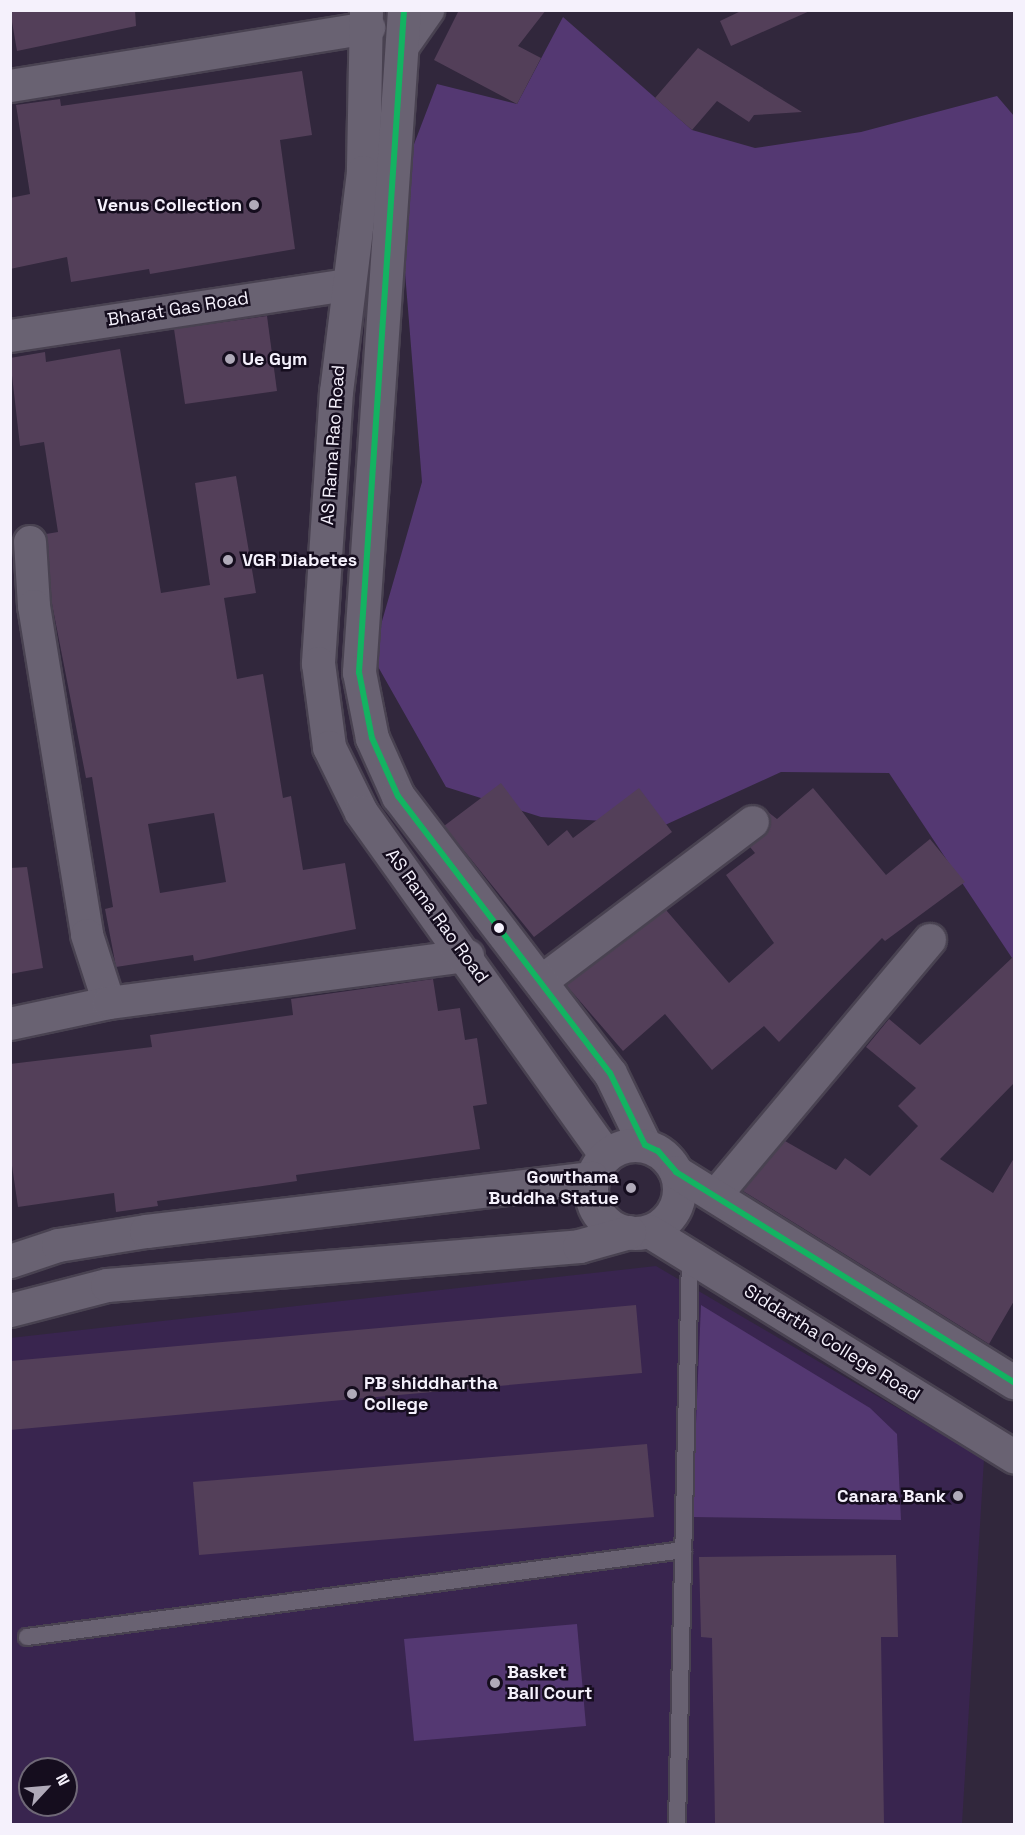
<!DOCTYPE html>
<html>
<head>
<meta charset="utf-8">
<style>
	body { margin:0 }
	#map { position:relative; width:1025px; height:1835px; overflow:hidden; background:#31273c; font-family:"Space Grotesk",sans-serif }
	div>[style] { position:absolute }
	.built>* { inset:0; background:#39254f }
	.green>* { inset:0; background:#543872 }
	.building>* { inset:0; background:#533f59 }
	.roads { filter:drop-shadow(2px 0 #494251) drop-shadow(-2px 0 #494251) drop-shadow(0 2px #494251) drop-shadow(0 -2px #494251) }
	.service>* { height:16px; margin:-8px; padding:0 8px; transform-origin:8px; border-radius:8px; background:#696272 }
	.minor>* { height:32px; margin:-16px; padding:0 16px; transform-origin:16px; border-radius:16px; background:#696272 }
	.tertiary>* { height:33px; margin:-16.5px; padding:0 16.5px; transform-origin:16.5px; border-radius:16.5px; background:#696272 }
	.tertiary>.ring { margin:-16.5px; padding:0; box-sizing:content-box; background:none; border:33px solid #696272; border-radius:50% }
	.bus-1>* { height:6px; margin:-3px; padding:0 3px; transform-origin:3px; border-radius:3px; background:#13b361 }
	.dots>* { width:16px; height:16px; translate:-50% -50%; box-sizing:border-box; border:3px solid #150d1e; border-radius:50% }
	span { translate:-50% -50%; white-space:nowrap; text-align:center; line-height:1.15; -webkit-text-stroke:5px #150d1e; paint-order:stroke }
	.poi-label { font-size:18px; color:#f5f1fc; font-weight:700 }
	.right { translate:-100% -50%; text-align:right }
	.left { translate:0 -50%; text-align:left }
	.street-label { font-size:18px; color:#f5f1fc }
	.frame { position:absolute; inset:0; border:12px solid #f5f1fc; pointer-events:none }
	.north { position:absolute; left:18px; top:1757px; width:60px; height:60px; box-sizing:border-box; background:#150d1e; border:2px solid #6f6877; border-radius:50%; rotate:64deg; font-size:16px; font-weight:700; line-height:24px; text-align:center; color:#f5f1fc }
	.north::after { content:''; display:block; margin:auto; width:21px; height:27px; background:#b0aab9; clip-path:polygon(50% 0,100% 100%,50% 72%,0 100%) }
</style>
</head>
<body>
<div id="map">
	<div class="built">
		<i style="clip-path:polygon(evenodd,656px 1266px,984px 1459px,962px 1824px,11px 1824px,10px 1338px,656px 1266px,30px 1769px,66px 1769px,66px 1805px,30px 1805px,30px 1769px)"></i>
	</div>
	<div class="green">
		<i style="clip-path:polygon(563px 17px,692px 130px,755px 148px,861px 132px,997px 96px,1014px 116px,1014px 961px,889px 773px,781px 772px,665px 825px,541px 817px,446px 787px,372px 656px,422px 482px,398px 186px,437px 84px,517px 104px)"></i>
		<i style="clip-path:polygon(701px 1305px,870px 1408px,897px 1434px,901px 1520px,692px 1517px)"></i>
		<i style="clip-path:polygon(577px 1624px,586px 1726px,414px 1741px,404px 1639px)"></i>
	</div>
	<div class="building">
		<i style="clip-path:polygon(10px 10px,135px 10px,136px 26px,17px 51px)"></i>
		<i style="clip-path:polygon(459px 10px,546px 10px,518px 46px,541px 58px,517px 104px,434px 60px)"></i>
		<i style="clip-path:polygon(743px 10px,812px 10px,731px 46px,720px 21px)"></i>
		<i style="clip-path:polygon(698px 48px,802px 112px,754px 115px,749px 122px,717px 101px,692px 130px,655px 98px)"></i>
		<i style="clip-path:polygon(302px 71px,312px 135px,280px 140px,295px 249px,150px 274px,149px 269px,71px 282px,67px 257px,10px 269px,10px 198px,30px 194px,16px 105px,60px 99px,61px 106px)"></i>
		<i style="clip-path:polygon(267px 316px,277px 391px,185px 404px,174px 329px)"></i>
		<i style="clip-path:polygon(evenodd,120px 349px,161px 593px,210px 585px,195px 483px,236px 476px,256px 593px,224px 598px,237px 679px,263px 674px,283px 798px,291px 796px,303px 870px,345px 863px,356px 929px,194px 961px,193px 955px,116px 967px,105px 909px,113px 907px,92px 777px,86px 778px,52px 604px,46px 534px,58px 532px,44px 442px,20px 446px,10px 358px,45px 352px,46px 362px,120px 349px,214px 813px,226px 882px,160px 893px,148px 824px,214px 813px)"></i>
		<i style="clip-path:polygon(501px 783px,548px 846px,567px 830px,573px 838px,639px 788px,672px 832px,534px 937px,444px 826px)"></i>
		<i style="clip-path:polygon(813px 788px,886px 875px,930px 839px,965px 882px,885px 941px,882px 938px,779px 1042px,764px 1026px,712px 1070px,665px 1014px,623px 1051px,566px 985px,666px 910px,729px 983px,774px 943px,726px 875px,755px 853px,750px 847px,769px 830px,768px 812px,777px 819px)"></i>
		<i style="clip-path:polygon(27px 867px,43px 968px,10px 974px,10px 868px)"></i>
		<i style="clip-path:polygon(1014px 956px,1014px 1083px,940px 1159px,993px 1193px,1014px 1158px,1014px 1301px,989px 1344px,743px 1191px,785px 1141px,836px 1170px,845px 1158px,870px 1176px,918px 1126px,898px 1106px,916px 1088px,866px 1047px,889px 1019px,920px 1045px)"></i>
		<i style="clip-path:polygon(433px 979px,438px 1011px,460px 1008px,465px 1040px,477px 1038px,487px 1104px,473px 1106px,480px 1149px,296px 1175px,297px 1181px,157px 1201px,158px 1206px,116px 1212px,114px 1193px,18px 1207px,10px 1152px,10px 1064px,152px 1047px,150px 1035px,293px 1015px,291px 999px)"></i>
		<i style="clip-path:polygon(636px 1305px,642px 1373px,10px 1430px,10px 1361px)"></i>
		<i style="clip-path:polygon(647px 1444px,654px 1517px,199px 1555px,193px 1482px)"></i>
		<i style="clip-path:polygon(896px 1555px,898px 1637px,881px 1637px,884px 1824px,715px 1824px,712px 1638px,701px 1637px,699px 1557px)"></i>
	</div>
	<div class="roads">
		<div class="service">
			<i style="left:27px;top:1637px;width:662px;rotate:-7.55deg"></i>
			<i style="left:677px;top:1824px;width:568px;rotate:-88.69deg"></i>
		</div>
		<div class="minor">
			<i style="left:406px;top:42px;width:39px;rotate:-55deg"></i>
			<i style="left:10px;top:86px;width:364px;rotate:-9.2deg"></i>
			<i style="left:10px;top:336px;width:340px;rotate:-8.6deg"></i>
			<i style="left:30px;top:542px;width:64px;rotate:86.4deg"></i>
			<i style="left:34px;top:606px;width:333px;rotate:80.8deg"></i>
			<i style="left:87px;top:935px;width:71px;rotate:72.1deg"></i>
			<i style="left:542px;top:981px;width:264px;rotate:-37deg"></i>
			<i style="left:10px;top:1024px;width:101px;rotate:-12deg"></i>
			<i style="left:109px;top:1003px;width:362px;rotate:-7.5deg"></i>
			<i style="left:716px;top:1195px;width:333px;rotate:-50deg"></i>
		</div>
		<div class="tertiary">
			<i style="left:366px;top:10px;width:162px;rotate:91.1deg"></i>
			<i style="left:363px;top:172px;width:221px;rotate:97deg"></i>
			<i style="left:336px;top:391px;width:273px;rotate:93.8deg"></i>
			<i style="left:318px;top:663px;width:85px;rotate:82.5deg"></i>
			<i style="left:329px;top:747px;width:72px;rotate:63.8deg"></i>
			<i style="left:361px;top:812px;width:422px;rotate:54.5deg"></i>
			<i style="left:404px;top:10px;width:664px;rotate:93.89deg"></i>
			<i style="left:359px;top:672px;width:67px;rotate:78.9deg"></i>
			<i style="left:372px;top:738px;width:64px;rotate:65.9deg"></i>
			<i style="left:398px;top:796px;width:349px;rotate:52.6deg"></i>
			<i style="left:610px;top:1073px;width:80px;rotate:64.1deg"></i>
			<i class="ring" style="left:591px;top:1145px;width:55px;height:55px"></i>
			<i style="left:676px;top:1172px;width:398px;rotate:31.9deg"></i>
			<i style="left:649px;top:1231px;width:429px;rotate:31.7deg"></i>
			<i style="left:10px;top:1261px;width:51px;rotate:-18.4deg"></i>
			<i style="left:58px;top:1245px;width:89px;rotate:-9deg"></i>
			<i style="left:146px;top:1231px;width:449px;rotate:-6.8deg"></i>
			<i style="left:10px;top:1310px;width:100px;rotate:-14.5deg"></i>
			<i style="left:107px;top:1285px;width:474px;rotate:-4.7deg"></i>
			<i style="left:579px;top:1246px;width:52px;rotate:-15.6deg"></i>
		</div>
	</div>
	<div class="bus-1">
		<i style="left:404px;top:10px;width:664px;rotate:93.89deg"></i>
		<i style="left:359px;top:672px;width:67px;rotate:78.9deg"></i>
		<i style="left:372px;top:738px;width:64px;rotate:65.9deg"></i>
		<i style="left:398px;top:796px;width:349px;rotate:52.6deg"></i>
		<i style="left:610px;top:1073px;width:80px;rotate:64.1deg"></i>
		<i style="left:645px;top:1145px;width:14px;rotate:25deg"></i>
		<i style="left:658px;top:1151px;width:28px;rotate:49deg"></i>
		<i style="left:676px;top:1172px;width:398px;rotate:31.9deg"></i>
	</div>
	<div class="dots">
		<i style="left:254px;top:205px;background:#b0aab9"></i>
		<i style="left:230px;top:359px;background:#b0aab9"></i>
		<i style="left:228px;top:560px;background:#b0aab9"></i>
		<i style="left:499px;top:928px;background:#f5f1fc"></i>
		<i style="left:631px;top:1188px;background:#b0aab9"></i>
		<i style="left:352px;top:1394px;background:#b0aab9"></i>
		<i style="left:958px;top:1496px;background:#b0aab9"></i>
		<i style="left:495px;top:1683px;background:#b0aab9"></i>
	</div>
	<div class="poi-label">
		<span class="right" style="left:242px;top:205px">Venus Collection</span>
		<span class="left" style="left:242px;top:359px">Ue Gym</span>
		<span class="left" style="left:242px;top:560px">VGR Diabetes</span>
		<span class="right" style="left:619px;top:1188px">Gowthama<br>Buddha Statue</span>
		<span class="left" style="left:364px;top:1394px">PB shiddhartha<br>College</span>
		<span class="right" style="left:946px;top:1496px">Canara Bank</span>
		<span class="left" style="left:507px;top:1683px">Basket<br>Ball Court</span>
	</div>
	<div class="street-label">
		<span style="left:178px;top:309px;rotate:-9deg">Bharat Gas Road</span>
		<span style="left:333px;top:445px;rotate:-86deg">AS Rama Rao Road</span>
		<span style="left:437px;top:916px;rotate:54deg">AS Rama Rao Road</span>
		<span style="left:832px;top:1343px;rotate:32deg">Siddartha College Road</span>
	</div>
	<div class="frame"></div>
	<div class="north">N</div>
</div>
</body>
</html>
